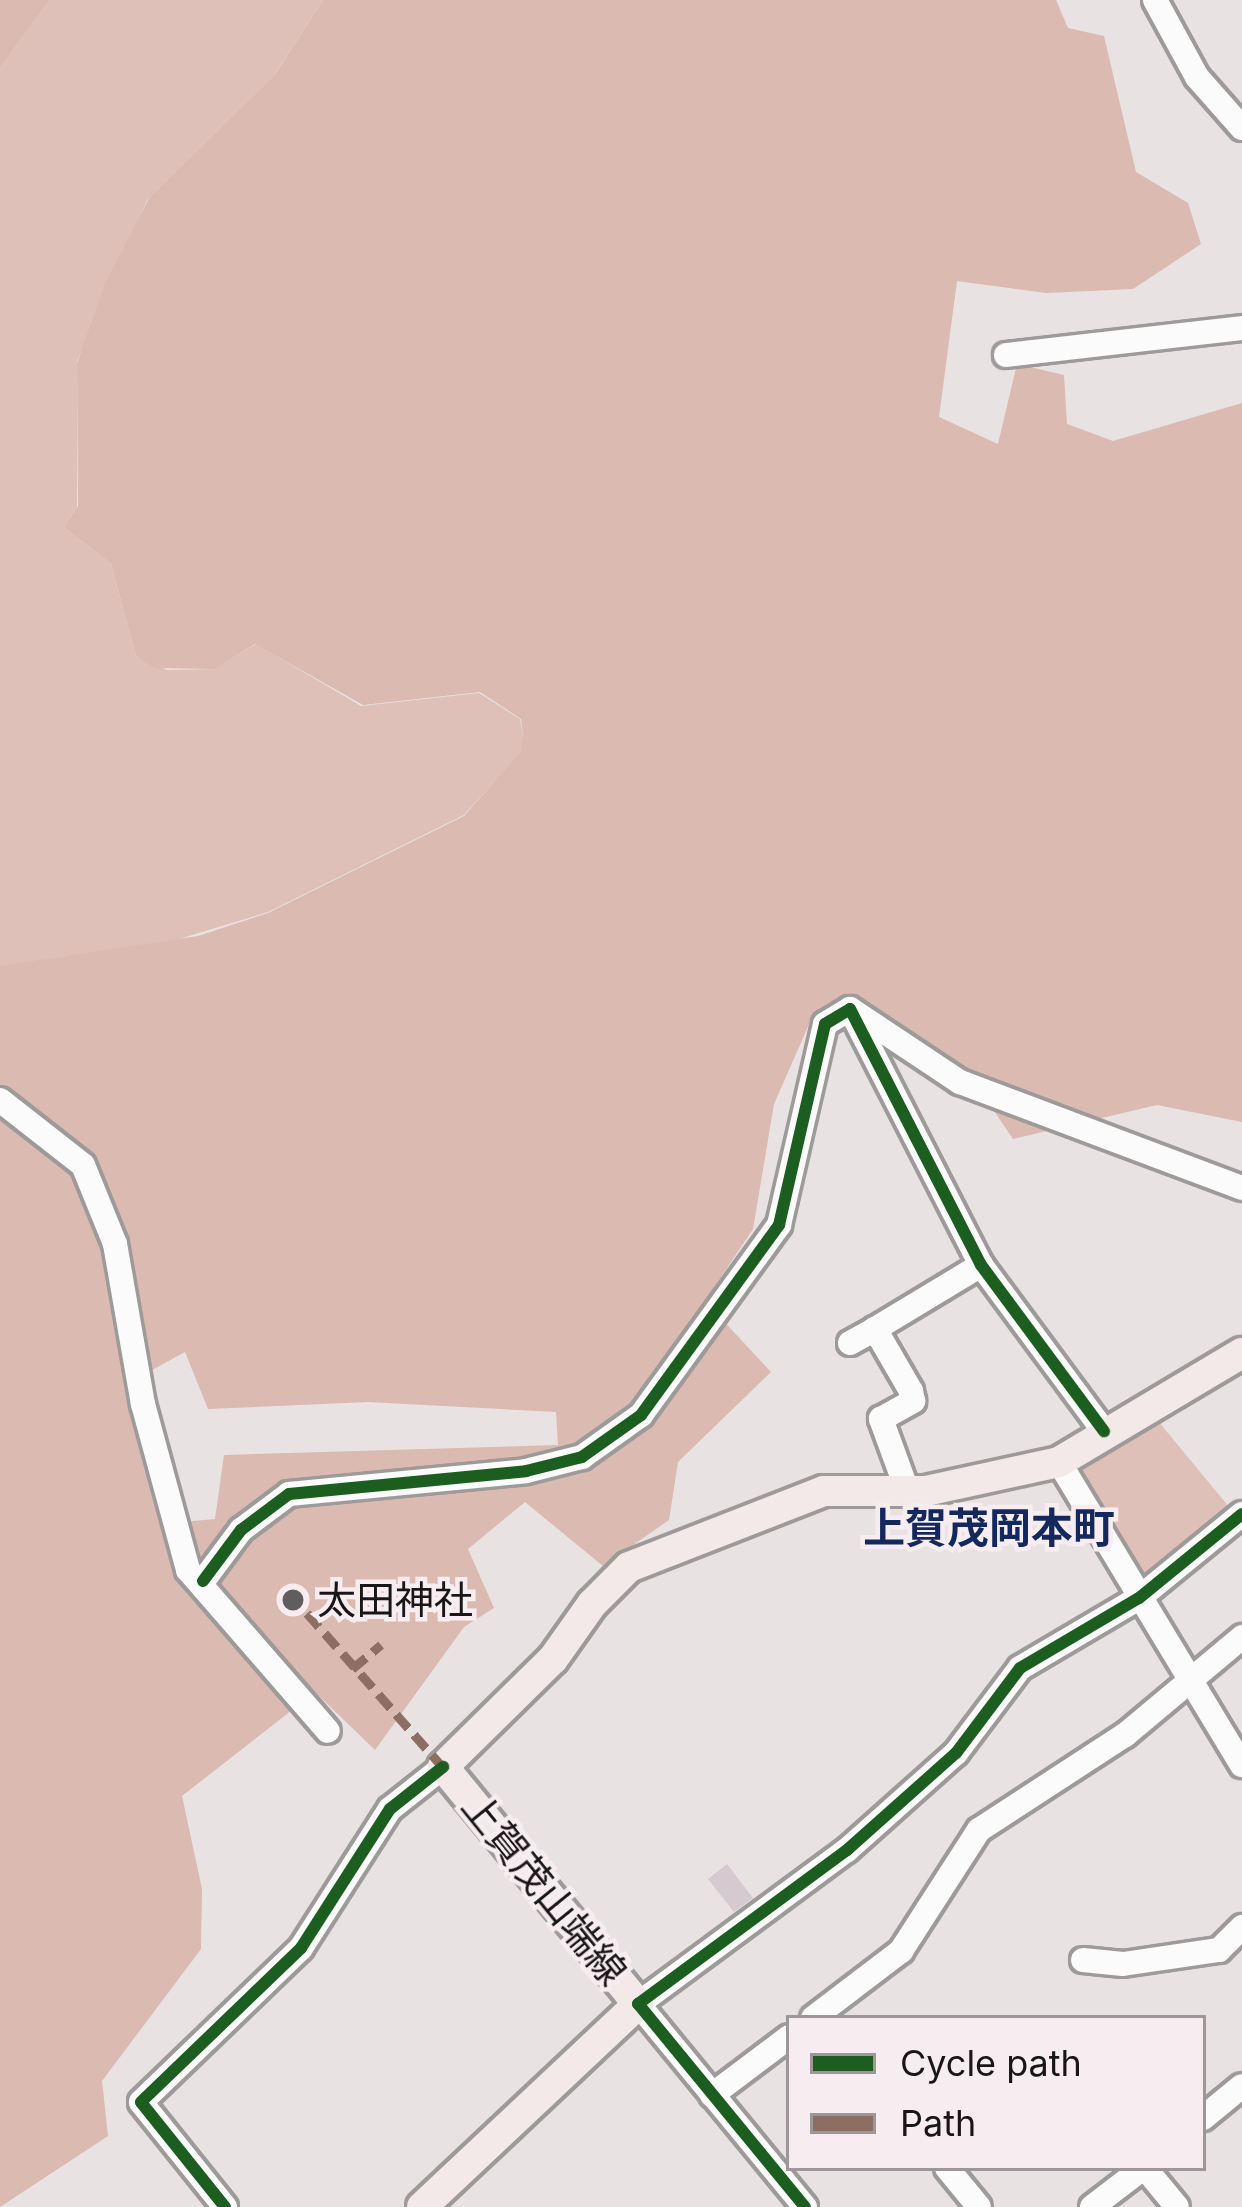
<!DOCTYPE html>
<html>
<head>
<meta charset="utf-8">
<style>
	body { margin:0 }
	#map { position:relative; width:1242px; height:2207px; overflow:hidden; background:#e8e2e3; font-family:Inter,"Noto Sans JP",sans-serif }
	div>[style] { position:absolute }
	.green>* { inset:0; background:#dfc0b8 }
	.forest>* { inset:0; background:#dabab1 }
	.building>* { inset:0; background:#d6cad0 }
	.roads { filter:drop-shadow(3px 0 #9e9a9a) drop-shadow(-3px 0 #9e9a9a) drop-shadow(0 3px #9e9a9a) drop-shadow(0 -3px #9e9a9a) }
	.minor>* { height:24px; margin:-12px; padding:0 12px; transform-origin:12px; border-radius:12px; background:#fcfbfb }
	.major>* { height:30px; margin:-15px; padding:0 15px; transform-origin:15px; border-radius:15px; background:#f3e9e9 }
	.quiet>* { height:9px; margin-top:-4.5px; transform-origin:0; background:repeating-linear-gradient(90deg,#8d6e63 0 18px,transparent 0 27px) }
	.cycleway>* { height:12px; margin:-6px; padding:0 6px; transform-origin:6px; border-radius:6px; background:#1b5e20 }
	.dots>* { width:33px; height:33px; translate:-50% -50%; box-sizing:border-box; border:6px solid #f7edf0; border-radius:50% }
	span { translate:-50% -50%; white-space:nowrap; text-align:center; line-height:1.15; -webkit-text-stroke:9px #f7edf0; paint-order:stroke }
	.poi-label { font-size:39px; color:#191617 }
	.left { translate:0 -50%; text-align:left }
	.street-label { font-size:39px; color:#191617 }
	.neighbourhood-label { font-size:42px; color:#13285d; font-weight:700 }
	.legend { position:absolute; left:786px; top:2015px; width:420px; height:156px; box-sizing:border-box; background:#f7edf0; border:3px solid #9e9799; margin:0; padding:15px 21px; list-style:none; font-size:36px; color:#191617 }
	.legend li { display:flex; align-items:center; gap:24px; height:60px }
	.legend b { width:60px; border:3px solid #9e9799 }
</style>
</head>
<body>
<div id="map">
	<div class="green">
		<i style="clip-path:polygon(50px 0,323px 0,274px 75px,147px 200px,77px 361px,77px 507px,64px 527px,111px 564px,136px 656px,167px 670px,213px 669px,256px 644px,361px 706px,479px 693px,520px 719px,523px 737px,520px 754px,464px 815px,268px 912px,0 993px,0 68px)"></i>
		<i style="clip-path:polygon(1149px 1410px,1234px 1513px,1151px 1580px,1138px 1580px,1069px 1461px)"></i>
	</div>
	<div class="forest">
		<i style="clip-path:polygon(0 0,50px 0,0 68px)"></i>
		<i style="clip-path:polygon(evenodd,323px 0,1056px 0,1068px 28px,1104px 36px,1136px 172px,1188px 203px,1201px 244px,1133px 289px,1046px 293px,957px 281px,939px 417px,998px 444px,1017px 364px,1064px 375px,1067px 424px,1113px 441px,1242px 403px,1242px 1122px,1157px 1105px,1013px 1139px,967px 1071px,856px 998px,810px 1022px,774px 1104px,753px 1229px,705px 1301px,771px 1372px,678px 1462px,669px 1520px,603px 1566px,525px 1502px,468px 1549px,494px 1608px,464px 1627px,375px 1750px,315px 1692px,182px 1796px,202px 1889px,201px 1949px,102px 2081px,108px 2136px,0 2207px,0 966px,198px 936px,268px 913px,464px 816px,520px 753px,523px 736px,521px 719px,480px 692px,363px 705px,255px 644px,214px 669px,155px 668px,136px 656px,111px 564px,64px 527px,78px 506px,77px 363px,105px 284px,149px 198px,275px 74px,323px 0,185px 1352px,208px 1409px,368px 1402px,556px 1412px,558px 1445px,224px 1455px,215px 1519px,161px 1524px,137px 1404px,152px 1370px,185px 1352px)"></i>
	</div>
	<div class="building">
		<i style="clip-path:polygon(727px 1864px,753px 1898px,734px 1912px,708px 1879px)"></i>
	</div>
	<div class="roads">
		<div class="minor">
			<i style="left:1155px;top:0;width:88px;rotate:61.4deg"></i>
			<i style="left:1197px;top:77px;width:68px;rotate:48.6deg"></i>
			<i style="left:1006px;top:355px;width:238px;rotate:-6.5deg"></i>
			<i style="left:850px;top:1009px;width:132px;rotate:33.6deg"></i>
			<i style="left:960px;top:1082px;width:301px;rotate:20.6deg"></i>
			<i style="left:0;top:1100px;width:105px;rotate:38.1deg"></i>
			<i style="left:83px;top:1165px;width:85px;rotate:67.9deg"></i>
			<i style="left:115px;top:1244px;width:162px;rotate:80.1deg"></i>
			<i style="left:143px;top:1404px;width:172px;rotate:74.8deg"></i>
			<i style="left:188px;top:1570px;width:213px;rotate:49deg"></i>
			<i style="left:850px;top:1343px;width:29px;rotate:-29deg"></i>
			<i style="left:1059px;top:1462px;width:354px;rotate:58.9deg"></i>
			<i style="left:907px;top:1490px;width:76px;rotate:-110.1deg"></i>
			<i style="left:881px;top:1419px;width:37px;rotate:-29deg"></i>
			<i style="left:913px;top:1401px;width:10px;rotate:-101deg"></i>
			<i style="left:911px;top:1391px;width:72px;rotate:-120.1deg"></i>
			<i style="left:875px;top:1329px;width:124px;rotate:-31.1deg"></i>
			<i style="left:203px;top:1581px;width:64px;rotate:-53.3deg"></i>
			<i style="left:241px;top:1530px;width:60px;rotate:-36.9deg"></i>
			<i style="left:289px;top:1494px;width:238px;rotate:-5.5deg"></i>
			<i style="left:526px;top:1471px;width:58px;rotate:-14deg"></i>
			<i style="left:582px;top:1457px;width:72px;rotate:-35.4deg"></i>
			<i style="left:641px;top:1415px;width:235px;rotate:-54deg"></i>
			<i style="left:779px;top:1225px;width:206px;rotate:-77.1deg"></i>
			<i style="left:825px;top:1024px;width:29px;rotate:-31deg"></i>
			<i style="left:850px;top:1009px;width:288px;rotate:62.9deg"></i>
			<i style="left:981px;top:1265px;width:207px;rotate:53.5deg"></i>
			<i style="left:1083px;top:1960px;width:40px;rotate:5.7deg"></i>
			<i style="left:1123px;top:1964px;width:97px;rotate:-8.3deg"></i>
			<i style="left:1219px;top:1950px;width:33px;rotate:-45deg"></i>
			<i style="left:813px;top:2018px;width:111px;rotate:-37.3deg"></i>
			<i style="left:901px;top:1951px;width:144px;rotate:-57.2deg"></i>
			<i style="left:979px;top:1830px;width:174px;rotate:-33.1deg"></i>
			<i style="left:1125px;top:1735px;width:153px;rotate:-39.9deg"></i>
			<i style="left:712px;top:2095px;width:96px;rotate:-37deg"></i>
			<i style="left:1203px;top:2118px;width:50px;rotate:-39.4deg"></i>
			<i style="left:947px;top:2168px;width:50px;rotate:50.6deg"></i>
			<i style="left:1145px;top:2168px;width:50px;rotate:50.6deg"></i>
			<i style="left:225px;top:2207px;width:134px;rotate:-128.7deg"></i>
			<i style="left:141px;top:2102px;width:222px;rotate:-43.9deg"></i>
			<i style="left:301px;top:1948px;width:165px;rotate:-57.4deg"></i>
			<i style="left:390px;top:1809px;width:68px;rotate:-38.4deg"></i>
			<i style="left:805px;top:2207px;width:263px;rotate:-129.4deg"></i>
			<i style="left:638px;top:2004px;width:260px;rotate:-36.4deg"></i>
			<i style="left:847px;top:1850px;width:146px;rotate:-41.7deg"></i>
			<i style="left:956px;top:1753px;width:106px;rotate:-53deg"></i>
			<i style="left:1020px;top:1668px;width:138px;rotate:-30.5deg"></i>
			<i style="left:1139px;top:1598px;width:133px;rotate:-39.2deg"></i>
			<i style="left:1092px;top:2207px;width:64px;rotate:-37.4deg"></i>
		</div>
		<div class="major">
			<i style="left:422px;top:2207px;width:296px;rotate:-43.2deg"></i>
			<i style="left:638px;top:2004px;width:307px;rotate:-129.4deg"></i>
			<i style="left:443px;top:1767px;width:154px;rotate:-44.5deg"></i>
			<i style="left:553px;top:1659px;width:67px;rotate:-54.7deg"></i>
			<i style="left:592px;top:1604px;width:52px;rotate:-45deg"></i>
			<i style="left:629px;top:1567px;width:209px;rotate:-21.3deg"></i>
			<i style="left:824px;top:1491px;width:102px"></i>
			<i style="left:926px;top:1491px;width:136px;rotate:-12.3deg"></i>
			<i style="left:1059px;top:1462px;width:213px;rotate:-30.8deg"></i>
		</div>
	</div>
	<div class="quiet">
		<i style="left:307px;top:1613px;width:205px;rotate:48.6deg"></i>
		<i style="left:352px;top:1669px;width:38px;rotate:-40deg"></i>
	</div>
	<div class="cycleway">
		<i style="left:203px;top:1581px;width:64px;rotate:-53.3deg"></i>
		<i style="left:241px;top:1530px;width:60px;rotate:-36.9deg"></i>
		<i style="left:289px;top:1494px;width:238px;rotate:-5.5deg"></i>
		<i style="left:526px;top:1471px;width:58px;rotate:-14deg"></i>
		<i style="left:582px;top:1457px;width:72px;rotate:-35.4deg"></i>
		<i style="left:641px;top:1415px;width:235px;rotate:-54deg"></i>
		<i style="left:779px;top:1225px;width:206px;rotate:-77.1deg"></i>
		<i style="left:825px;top:1024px;width:29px;rotate:-31deg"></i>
		<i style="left:850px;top:1009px;width:288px;rotate:62.9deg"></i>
		<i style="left:981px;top:1265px;width:207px;rotate:53.5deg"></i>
		<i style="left:225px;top:2207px;width:134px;rotate:-128.7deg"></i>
		<i style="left:141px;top:2102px;width:222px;rotate:-43.9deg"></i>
		<i style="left:301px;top:1948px;width:165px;rotate:-57.4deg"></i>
		<i style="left:390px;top:1809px;width:68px;rotate:-38.4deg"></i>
		<i style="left:805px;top:2207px;width:263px;rotate:-129.4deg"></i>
		<i style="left:638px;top:2004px;width:260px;rotate:-36.4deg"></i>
		<i style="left:847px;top:1850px;width:146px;rotate:-41.7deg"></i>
		<i style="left:956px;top:1753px;width:106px;rotate:-53deg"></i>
		<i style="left:1020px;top:1668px;width:138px;rotate:-30.5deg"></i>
		<i style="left:1139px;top:1598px;width:133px;rotate:-39.2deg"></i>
	</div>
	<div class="dots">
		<i style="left:293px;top:1600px;background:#615d5e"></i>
	</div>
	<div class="poi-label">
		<span class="left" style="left:317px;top:1600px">太田神社</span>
	</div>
	<div class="street-label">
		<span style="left:544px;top:1889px;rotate:51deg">上賀茂山端線</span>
	</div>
	<div class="neighbourhood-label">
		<span style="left:989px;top:1528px">上賀茂岡本町</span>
	</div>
	<ul class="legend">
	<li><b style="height:15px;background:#1b5e20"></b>Cycle path</li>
	<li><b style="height:15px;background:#8d6e63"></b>Path</li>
	</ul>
</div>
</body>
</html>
